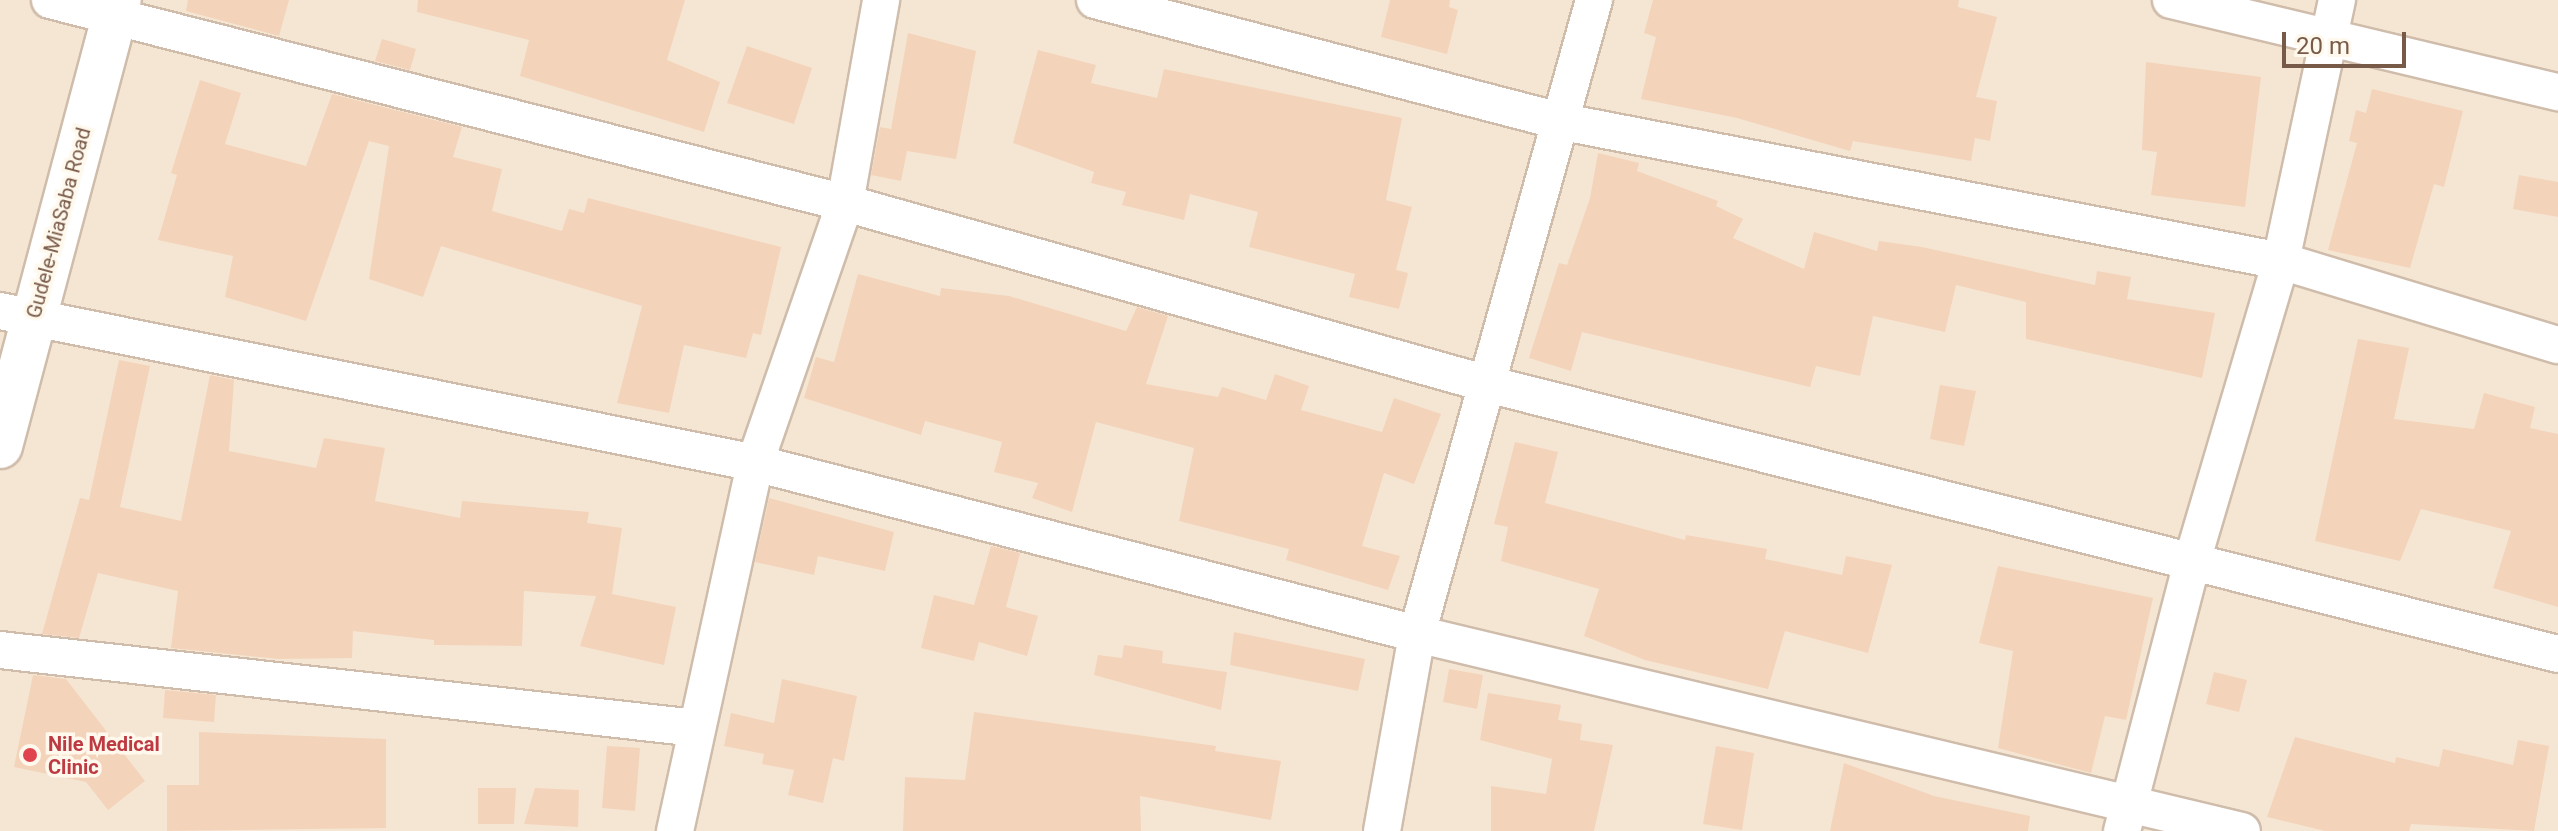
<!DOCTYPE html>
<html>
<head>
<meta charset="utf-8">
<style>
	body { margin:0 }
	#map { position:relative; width:2558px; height:831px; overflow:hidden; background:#fdf4e5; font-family:Roboto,sans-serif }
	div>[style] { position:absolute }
	.residential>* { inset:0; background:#f5e6d3 }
	.building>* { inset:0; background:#f4d3bb }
	.roads { filter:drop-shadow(2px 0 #cfbcab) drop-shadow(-2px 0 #cfbcab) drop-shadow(0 2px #cfbcab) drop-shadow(0 -2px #cfbcab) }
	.street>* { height:36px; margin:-18px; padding:0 18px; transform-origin:18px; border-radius:18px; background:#fff }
	.secondary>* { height:44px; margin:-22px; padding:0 22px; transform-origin:22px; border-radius:22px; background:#fff }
	.dots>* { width:22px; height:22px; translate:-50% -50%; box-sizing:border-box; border:4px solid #fff8ec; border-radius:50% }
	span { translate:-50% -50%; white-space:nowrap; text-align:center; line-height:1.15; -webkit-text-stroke:7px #fff8ec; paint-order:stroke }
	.street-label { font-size:20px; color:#785a49 }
	.health-label { font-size:20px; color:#be3a42; font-weight:700 }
	.left { translate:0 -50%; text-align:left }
	.scale { position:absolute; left:2282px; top:32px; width:124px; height:36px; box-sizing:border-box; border:4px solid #785a49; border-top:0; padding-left:10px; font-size:24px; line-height:28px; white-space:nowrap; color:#785a49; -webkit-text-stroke:6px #fff8ec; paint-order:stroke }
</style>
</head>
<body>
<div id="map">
	<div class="residential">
		<i style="clip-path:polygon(0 0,2558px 0,2558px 831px,0 831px)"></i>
	</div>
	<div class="building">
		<i style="clip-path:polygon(188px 0,289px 0,279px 36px,186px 11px)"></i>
		<i style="clip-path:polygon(418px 0,685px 0,667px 60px,720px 82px,704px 132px,520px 76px,529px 40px,417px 12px)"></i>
		<i style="clip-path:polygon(1390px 0,1450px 0,1449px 7px,1458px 10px,1447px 54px,1381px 37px)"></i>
		<i style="clip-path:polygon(1653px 0,1959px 0,1958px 7px,1997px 17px,1976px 97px,1997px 101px,1990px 141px,1975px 138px,1971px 161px,1853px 141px,1850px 151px,1737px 118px,1641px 99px,1656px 37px,1644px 33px)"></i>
		<i style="clip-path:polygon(908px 33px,976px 51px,956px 159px,907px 151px,901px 181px,871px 175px,880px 127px,891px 129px)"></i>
		<i style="clip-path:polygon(382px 39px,416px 49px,410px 70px,375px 61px)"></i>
		<i style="clip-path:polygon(747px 46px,812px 68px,794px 124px,727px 103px)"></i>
		<i style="clip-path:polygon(1038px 50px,1096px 65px,1091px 83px,1157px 98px,1164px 69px,1402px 118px,1386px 200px,1412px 207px,1396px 270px,1408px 273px,1399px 309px,1349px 297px,1355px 274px,1249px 247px,1258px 212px,1190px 194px,1184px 220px,1122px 205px,1126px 192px,1091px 183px,1094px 172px,1013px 143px)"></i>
		<i style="clip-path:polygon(2146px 62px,2261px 77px,2245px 207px,2151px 195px,2157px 152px,2142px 150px)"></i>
		<i style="clip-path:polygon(200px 80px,241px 93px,225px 144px,306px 166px,332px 94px,462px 127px,453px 157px,502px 169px,492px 211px,562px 231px,569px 209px,584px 213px,588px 198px,781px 247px,761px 335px,753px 333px,746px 358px,684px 345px,669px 413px,617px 403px,642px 306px,441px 246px,423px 297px,369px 279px,389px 146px,369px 141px,306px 321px,225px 297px,233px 256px,158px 240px,177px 175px,171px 173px)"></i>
		<i style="clip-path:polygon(2372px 89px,2463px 111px,2444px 187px,2434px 184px,2410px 268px,2328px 250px,2357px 143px,2349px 141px,2356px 110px,2366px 113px)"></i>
		<i style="clip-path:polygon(1598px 153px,1639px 163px,1637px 171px,1718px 201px,1716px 206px,1743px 219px,1733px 238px,1804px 269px,1814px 232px,1877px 251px,1879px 241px,1922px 247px,2095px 285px,2097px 271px,2131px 277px,2127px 299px,2215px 313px,2202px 378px,2026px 339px,2026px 302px,1956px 285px,1945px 332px,1873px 316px,1860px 376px,1816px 366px,1810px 387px,1582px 332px,1571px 371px,1529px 358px,1559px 263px,1567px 265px,1590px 198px)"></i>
		<i style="clip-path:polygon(2519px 175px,2558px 182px,2558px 217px,2513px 209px)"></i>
		<i style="clip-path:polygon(858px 274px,940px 296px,941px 288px,1009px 296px,1126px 331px,1137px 307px,1168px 316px,1146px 384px,1218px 397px,1222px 387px,1266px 400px,1275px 374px,1309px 386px,1301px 410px,1382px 432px,1394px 398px,1441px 414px,1414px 484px,1384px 473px,1362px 546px,1400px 556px,1388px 590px,1286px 560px,1289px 549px,1179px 521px,1194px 448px,1096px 422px,1072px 512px,1032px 498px,1038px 483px,994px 472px,1002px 442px,925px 421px,921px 435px,804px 398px,816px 357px,834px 362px)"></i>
		<i style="clip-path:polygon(2358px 339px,2409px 348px,2394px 419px,2474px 429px,2484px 393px,2535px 407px,2530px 428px,2558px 434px,2558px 607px,2493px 588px,2511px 531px,2421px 509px,2400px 561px,2315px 541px)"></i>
		<i style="clip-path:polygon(119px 360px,150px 366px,120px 507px,181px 521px,210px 375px,234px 380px,229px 451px,316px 468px,324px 438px,385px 448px,375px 501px,460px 518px,462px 501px,589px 512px,587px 523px,622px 528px,612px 594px,676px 607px,664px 665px,580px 646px,596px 596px,524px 591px,522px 646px,434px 645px,434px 640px,353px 631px,352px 658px,278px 659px,171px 648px,178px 591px,98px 573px,79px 638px,42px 634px,80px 498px,89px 500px)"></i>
		<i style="clip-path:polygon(1940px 385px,1976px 391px,1964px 446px,1930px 439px)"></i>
		<i style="clip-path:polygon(1515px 442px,1558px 452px,1545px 503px,1685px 540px,1686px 535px,1767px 549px,1765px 559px,1842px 575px,1846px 556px,1892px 565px,1868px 653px,1785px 631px,1768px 689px,1645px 660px,1584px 636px,1599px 589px,1501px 561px,1508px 527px,1494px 524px)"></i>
		<i style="clip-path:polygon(769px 498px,894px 532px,885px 571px,818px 556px,814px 575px,755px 562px)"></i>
		<i style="clip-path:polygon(991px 546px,1020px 553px,1006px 607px,1038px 616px,1027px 656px,979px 642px,974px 661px,921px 648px,934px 595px,974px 605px)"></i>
		<i style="clip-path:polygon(1998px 566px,2153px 598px,2126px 720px,2105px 716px,2091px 773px,1998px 748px,2013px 651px,1979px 643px)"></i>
		<i style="clip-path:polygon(1234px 632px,1365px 659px,1358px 691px,1230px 665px)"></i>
		<i style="clip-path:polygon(1124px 645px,1163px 651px,1162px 663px,1227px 672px,1221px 710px,1094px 675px,1098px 655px,1122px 658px)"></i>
		<i style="clip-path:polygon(1449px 669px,1483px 675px,1477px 709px,1443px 702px)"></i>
		<i style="clip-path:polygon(2214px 672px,2247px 680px,2239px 712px,2206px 704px)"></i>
		<i style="clip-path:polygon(33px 675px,66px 679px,145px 781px,108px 810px,86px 782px,14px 767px)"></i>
		<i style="clip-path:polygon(782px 679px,857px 696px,844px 761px,833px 758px,823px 803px,788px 795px,794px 770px,762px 764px,764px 754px,724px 746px,731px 713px,774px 723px)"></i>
		<i style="clip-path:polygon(165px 690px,216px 695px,214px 722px,163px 718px)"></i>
		<i style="clip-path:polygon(1488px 693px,1561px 705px,1558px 720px,1582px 724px,1580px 740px,1613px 745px,1594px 831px,1491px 831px,1491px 786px,1546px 794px,1552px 759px,1480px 740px)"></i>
		<i style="clip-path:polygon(974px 712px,1216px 746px,1215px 751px,1281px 761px,1271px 820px,1140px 796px,1141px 831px,903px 831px,905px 777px,965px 780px)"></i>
		<i style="clip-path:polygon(199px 732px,386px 739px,386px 828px,167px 831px,167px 785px,199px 785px)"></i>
		<i style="clip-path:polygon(2295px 737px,2395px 763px,2396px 757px,2439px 767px,2443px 749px,2513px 765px,2518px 740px,2549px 746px,2534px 831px,2411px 824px,2409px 831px,2325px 831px,2267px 817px)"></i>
		<i style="clip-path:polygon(607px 746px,640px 748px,635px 811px,602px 808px)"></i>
		<i style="clip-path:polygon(1716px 746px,1754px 753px,1742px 830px,1703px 824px)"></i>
		<i style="clip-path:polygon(1844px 763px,1934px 796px,2030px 816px,2028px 831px,1830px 831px)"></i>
		<i style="clip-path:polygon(478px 788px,516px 788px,514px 824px,478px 824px)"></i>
		<i style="clip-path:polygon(535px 788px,579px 790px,578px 827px,524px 824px)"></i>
	</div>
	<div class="roads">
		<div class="street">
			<i style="left:50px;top:0;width:821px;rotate:14.32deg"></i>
			<i style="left:845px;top:203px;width:671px;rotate:15.73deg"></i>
			<i style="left:1491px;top:385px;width:1100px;rotate:14.15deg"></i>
			<i style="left:1095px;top:0;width:479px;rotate:14.6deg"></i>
			<i style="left:1558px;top:121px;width:736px;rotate:10.96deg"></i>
			<i style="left:2281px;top:261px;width:289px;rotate:16.9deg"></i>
			<i style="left:2171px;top:0;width:398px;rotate:13.4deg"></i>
			<i style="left:0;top:311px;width:770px;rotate:11.38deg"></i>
			<i style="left:755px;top:463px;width:684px;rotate:14.48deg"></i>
			<i style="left:1417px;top:634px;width:848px;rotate:13.43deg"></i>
			<i style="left:0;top:650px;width:701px;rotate:6.39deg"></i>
			<i style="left:675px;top:831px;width:377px;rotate:-77.7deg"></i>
			<i style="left:755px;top:463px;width:275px;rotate:-70.9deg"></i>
			<i style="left:845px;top:203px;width:206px;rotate:-79.9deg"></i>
			<i style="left:1382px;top:831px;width:200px;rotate:-79.9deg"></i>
			<i style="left:1417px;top:634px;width:658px;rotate:-74.4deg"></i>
			<i style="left:2122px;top:831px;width:282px;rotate:-75.4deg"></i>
			<i style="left:2193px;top:558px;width:310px;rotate:-73.5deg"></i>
			<i style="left:2281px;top:261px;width:267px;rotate:-77.9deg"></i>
		</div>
		<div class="secondary">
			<i style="left:0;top:446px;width:462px;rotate:-75.1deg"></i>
		</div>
	</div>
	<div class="dots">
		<i style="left:30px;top:755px;background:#e0444e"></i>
	</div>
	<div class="street-label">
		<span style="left:59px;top:223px;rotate:-75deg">Gudele-MiaSaba Road</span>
	</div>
	<div class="health-label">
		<span class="left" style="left:48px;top:756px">Nile Medical<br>Clinic</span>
	</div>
	<div class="scale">20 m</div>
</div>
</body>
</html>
